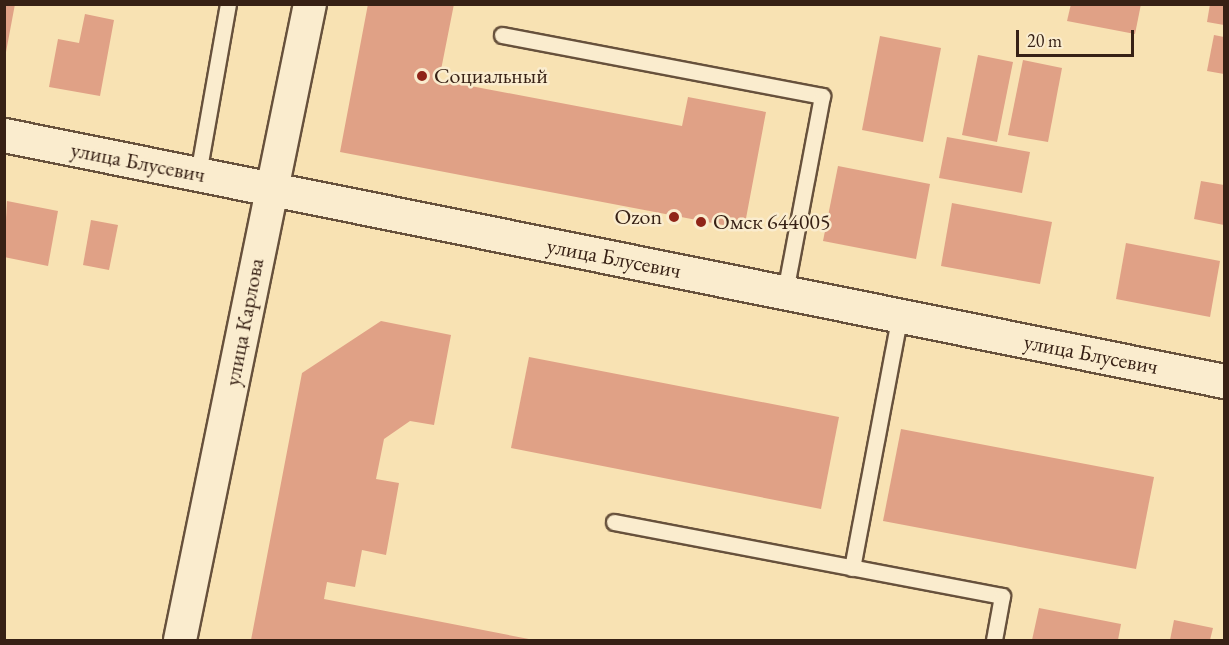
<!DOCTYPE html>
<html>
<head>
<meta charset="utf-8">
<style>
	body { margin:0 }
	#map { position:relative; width:1229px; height:645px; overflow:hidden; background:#f8e2b3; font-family:"EB Garamond",serif }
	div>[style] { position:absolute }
	.building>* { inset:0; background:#e0a186 }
	.roads { filter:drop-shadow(2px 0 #67513c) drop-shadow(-2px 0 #67513c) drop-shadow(0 2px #67513c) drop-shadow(0 -2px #67513c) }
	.lane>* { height:15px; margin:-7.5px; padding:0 7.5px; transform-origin:7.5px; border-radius:7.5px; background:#faecce }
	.street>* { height:32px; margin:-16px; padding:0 16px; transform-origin:16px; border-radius:16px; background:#faecce }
	.secondary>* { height:33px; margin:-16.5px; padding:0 16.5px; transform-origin:16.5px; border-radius:16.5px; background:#faecce }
	.dots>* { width:16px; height:16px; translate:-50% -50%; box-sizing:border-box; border:3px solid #faecce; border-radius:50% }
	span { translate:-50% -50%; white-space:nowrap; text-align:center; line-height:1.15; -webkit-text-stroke:5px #faecce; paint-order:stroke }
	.poi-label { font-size:22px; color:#372115 }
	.left { translate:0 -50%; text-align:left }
	.right { translate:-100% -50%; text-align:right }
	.street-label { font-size:22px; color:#372115 }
	.frame { position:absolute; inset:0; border:6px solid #372115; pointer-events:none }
	.scale { position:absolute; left:1016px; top:30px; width:118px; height:27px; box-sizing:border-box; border:3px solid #372115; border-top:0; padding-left:8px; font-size:18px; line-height:21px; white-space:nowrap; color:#372115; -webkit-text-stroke:4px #faecce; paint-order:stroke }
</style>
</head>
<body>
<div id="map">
	<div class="building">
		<i style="clip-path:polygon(5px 4px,15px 4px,6px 52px,5px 52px)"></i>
		<i style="clip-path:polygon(368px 4px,454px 4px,439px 80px,682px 126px,688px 97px,766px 112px,744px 229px,340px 152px)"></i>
		<i style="clip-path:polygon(1071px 4px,1141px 4px,1135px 34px,1067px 21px)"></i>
		<i style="clip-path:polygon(1210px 4px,1224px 4px,1224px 25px,1207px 22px)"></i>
		<i style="clip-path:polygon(85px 14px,114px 20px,100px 96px,49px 87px,58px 39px,79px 43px)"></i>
		<i style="clip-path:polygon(1214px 35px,1224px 37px,1224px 74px,1207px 71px)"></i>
		<i style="clip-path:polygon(880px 36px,941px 48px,923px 142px,862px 130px)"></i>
		<i style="clip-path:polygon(978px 55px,1013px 62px,997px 142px,962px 135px)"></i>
		<i style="clip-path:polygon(1023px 60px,1062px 68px,1048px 142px,1008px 135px)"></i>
		<i style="clip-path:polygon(947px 137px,1030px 152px,1022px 193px,939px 178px)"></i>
		<i style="clip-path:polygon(838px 166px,930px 184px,916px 259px,823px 241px)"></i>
		<i style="clip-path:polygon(1201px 181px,1224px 185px,1224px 225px,1194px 219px)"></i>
		<i style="clip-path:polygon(7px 201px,58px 211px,48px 266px,4px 257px)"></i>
		<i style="clip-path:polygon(952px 203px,1052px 222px,1040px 284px,941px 266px)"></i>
		<i style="clip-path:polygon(91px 220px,118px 225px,109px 270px,83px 265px)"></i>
		<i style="clip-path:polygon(1126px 243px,1220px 261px,1210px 317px,1116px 299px)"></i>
		<i style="clip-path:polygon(381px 321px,451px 335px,434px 425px,410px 421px,384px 439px,376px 479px,399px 483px,386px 555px,362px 550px,355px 587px,327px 582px,324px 599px,534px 640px,251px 640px,302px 373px)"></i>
		<i style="clip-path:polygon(529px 357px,839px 417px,821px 509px,511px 448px)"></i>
		<i style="clip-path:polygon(901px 429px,1154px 477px,1136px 569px,883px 521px)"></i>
		<i style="clip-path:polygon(1039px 608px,1121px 624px,1118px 640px,1032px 640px)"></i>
		<i style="clip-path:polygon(1174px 620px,1213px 628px,1210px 640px,1170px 640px)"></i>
	</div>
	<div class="roads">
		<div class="lane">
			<i style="left:502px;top:35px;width:326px;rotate:10.8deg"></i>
			<i style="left:822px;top:96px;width:199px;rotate:100.7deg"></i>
			<i style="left:198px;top:174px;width:173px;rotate:-80deg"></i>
			<i style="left:614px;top:522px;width:395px;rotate:10.8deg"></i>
			<i style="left:1002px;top:596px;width:45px;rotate:100.3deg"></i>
			<i style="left:852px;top:568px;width:258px;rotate:-79.3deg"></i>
		</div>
		<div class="street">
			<i style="left:180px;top:640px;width:649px;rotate:-78.45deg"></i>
		</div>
		<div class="secondary">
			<i style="left:4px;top:135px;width:1245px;rotate:11.4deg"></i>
		</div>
	</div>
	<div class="dots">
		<i style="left:422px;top:76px;background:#8f2418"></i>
		<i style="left:674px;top:217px;background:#8f2418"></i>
		<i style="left:701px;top:222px;background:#8f2418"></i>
	</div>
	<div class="poi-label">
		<span class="left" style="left:434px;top:76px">Социальный</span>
		<span class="right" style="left:662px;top:217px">Ozon</span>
		<span class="left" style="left:713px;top:222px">Омск 644005</span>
	</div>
	<div class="street-label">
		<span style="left:138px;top:162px;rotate:11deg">улица Блусевич</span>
		<span style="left:614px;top:258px;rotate:11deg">улица Блусевич</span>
		<span style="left:244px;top:322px;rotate:-79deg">улица Карлова</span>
		<span style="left:1091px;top:354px;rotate:11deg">улица Блусевич</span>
	</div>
	<div class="frame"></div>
	<div class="scale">20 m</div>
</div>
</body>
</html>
